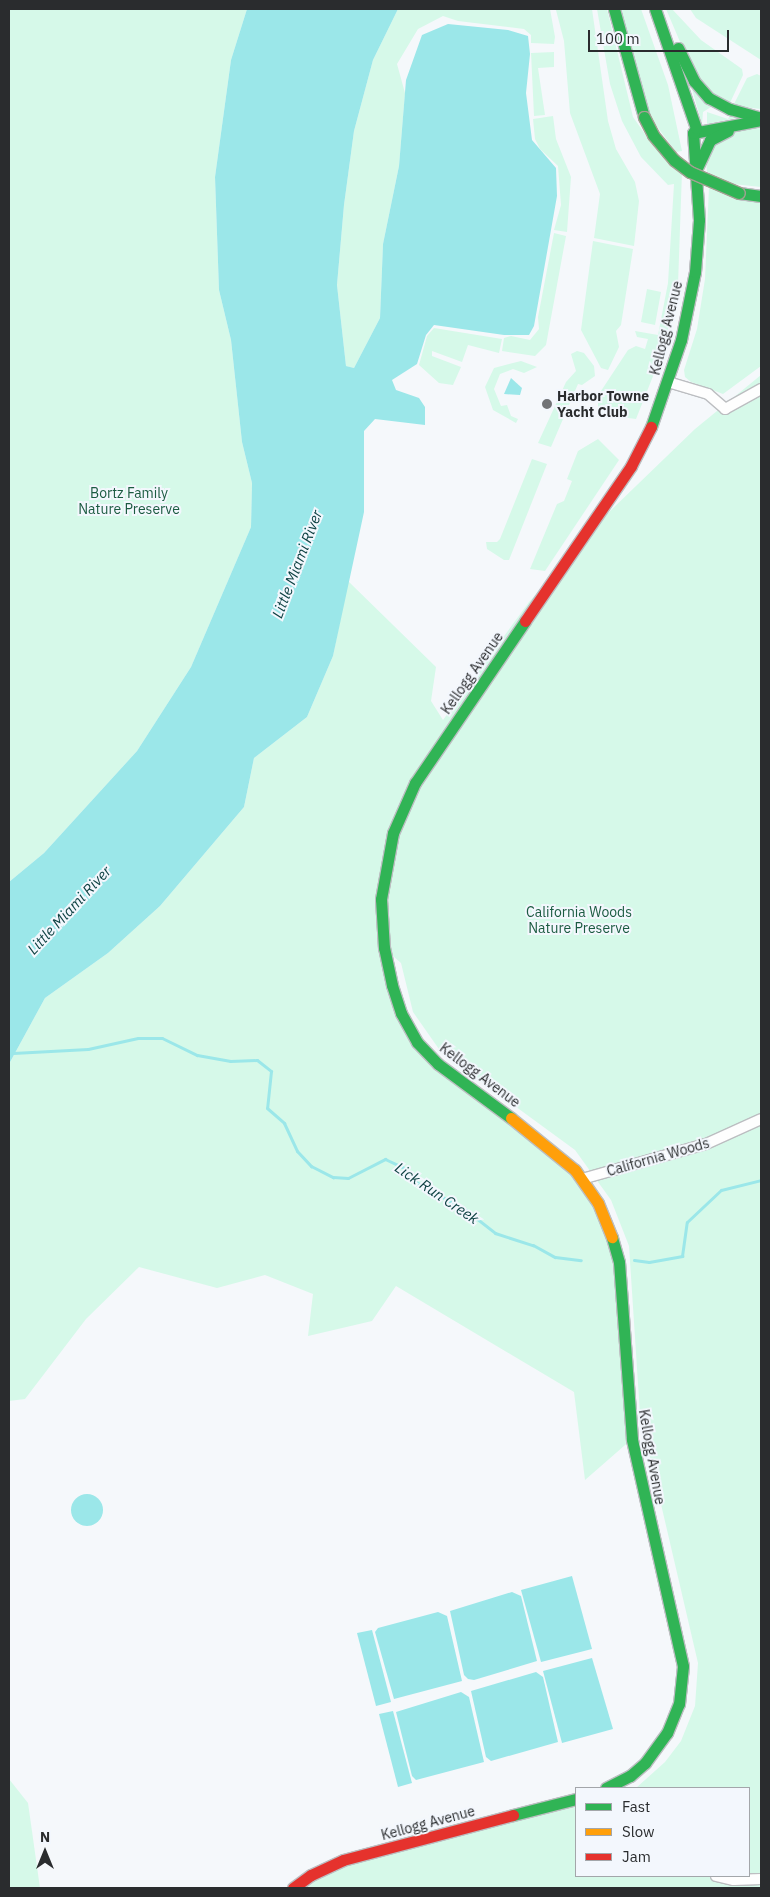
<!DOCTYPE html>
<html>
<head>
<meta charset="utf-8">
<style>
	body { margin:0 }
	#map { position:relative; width:770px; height:1897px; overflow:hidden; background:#f5f8fb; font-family:"IBM Plex Sans",sans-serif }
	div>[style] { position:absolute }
	.green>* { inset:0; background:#d6f9e9 }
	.water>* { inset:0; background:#9be7e9 }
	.round { border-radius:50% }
	.stream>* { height:3px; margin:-1.5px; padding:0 1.5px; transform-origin:1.5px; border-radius:1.5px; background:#9be7e9 }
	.roads { filter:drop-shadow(1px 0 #bcbec1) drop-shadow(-1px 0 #bcbec1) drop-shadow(0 1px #bcbec1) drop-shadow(0 -1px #bcbec1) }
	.street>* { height:10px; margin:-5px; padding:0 5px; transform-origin:5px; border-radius:5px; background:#fefefe }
	.fast>* { height:11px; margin:-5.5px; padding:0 5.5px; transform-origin:5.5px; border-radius:5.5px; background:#30b455 }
	.slow>* { height:11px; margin:-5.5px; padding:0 5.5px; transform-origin:5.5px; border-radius:5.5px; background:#ff9f0a }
	.jam>* { height:11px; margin:-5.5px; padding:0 5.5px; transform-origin:5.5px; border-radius:5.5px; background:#e5322d }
	.bridges { filter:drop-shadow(1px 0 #a4a193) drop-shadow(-1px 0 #a4a193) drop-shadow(0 1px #a4a193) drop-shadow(0 -1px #a4a193) }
	.fast-bridge>* { height:11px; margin:-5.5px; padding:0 5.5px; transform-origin:5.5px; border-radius:5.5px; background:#30b455 }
	.dots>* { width:14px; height:14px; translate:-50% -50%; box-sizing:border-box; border:2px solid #f3f7fd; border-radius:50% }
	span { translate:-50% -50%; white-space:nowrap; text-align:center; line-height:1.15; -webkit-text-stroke:4px #f3f7fd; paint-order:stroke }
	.street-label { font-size:14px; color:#2a2c2e }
	.poi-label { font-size:14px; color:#2a2c2e; font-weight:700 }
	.left { translate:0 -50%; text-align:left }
	.park-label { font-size:14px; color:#1b5b41 }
	.water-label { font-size:15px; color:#0b3f40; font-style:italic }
	.frame { position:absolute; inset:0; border:10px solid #2a2c2e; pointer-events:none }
	.legend { position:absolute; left:575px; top:1787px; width:175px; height:90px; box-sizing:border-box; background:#f3f7fd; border:1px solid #a3a6aa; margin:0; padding:6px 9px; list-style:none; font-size:15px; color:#2a2c2e }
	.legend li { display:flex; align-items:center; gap:10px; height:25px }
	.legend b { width:25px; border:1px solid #a3a6aa }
	.north { position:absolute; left:20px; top:1827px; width:50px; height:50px; -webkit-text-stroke:4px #f3f7fd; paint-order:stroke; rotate:0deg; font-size:14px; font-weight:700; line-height:20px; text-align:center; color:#2a2c2e }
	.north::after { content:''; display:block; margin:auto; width:18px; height:22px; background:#2a2c2e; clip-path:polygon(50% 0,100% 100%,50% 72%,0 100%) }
	.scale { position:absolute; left:588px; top:30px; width:141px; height:22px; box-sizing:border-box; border:2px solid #2a2c2e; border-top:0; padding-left:6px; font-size:15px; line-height:18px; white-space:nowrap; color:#2a2c2e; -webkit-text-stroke:4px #f3f7fd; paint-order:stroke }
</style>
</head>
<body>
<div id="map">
	<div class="green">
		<i style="clip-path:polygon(9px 9px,247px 9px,231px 60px,215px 177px,219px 290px,231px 340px,242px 442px,252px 483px,251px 527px,191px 667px,137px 751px,44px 853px,9px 882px)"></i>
		<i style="clip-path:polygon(398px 9px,550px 9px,555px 37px,554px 44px,531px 43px,531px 35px,524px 29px,458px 21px,443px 16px,418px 29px,397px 64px,405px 93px,399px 166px,383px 244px,380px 318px,354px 368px,346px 366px,337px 285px,344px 205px,354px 131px,373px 60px)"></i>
		<i style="clip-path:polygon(592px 9px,608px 121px,616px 149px,635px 182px,639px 201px,634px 246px,594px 238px,600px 194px,570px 113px,564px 41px,556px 10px)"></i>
		<i style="clip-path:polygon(597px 9px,607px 9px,633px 117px,652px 144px,682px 172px,678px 285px,663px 351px,636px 419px,605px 415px,598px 410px,598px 402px,601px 391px,628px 350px,636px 346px,645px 349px,648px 339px,637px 337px,635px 331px,658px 335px,668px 283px,674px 184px,668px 185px,641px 157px,622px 121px,610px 84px)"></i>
		<i style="clip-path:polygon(620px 9px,641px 9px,668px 85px,682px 151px,676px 152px,646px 112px)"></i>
		<i style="clip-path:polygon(666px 9px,672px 9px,701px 40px,742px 69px,743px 75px,729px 105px,719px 100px,692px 70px)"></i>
		<i style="clip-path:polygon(690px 9px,761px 9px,761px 60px,696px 18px)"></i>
		<i style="clip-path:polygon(554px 52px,554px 67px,538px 68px,545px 115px,534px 116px,531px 53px)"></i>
		<i style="clip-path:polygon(757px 74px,761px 76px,761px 109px,733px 106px,747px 78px)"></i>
		<i style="clip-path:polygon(692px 89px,711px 107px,703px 112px,702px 124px)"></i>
		<i style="clip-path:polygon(707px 112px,728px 119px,731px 113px,741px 117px,707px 124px)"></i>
		<i style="clip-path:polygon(553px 116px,556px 139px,571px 177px,567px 232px,554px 230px,561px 205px,558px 166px,540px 149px,535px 139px,533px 119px)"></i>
		<i style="clip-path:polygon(761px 126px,761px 187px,733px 184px,707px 172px,706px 158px,723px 135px)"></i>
		<i style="clip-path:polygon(709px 187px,761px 199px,761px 366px,723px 394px,691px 382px,685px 377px,684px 370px,697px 329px,705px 279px)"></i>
		<i style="clip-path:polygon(554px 233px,566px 236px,546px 345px,535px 356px,502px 351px,504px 338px,511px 336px,530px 340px,539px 329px,538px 317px)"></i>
		<i style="clip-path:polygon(593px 241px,633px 249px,621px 325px,616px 331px,619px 347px,608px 370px,601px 368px,581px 330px)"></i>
		<i style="clip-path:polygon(647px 289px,661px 292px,655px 325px,641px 322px)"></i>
		<i style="clip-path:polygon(434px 328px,502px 339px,499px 353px,468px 345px,462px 362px,432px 351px,432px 356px,461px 367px,453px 385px,439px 383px,419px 365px,427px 336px)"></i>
		<i style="clip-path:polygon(577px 351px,584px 353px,594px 366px,595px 376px,582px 385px,578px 384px,551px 447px,538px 443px,566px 382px,576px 371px,571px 354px)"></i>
		<i style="clip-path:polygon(521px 361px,537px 367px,524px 373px,513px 369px,500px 374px,494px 389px,501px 406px,507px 405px,511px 416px,518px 419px,516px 423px,493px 410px,485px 387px,494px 368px)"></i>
		<i style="clip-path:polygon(761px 375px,761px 1888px,293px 1888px,311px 1875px,576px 1799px,576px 1876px,749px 1876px,749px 1788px,636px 1788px,665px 1762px,681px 1741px,695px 1706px,698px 1663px,640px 1414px,629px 1246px,611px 1200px,575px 1150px,441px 1052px,413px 1012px,401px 963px,385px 949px,417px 1042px,554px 1152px,613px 1235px,632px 1439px,585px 1480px,574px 1392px,396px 1286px,372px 1321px,308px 1336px,313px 1294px,265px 1275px,217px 1288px,139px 1267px,86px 1319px,25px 1399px,9px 1401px,9px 1064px,45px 998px,108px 953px,160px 906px,244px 807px,254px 758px,307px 717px,333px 656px,348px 581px,436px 667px,431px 701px,443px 720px,529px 602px,607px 514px,695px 429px)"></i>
		<i style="clip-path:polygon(598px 439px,619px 460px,545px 571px,530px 569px,557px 504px,564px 501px,572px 481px,567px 479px,578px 451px)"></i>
		<i style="clip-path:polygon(532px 459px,547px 464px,509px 560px,504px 560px,487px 549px,486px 542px,497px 542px,500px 539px)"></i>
		<i style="clip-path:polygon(9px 1779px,28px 1803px,40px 1888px,9px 1888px)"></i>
	</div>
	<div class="water">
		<i style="clip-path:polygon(247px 9px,398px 9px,373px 60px,354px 131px,344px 205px,337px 285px,346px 366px,354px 368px,380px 318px,383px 244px,399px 166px,406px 80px,422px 35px,448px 24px,508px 30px,528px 36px,530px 54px,526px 93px,532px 140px,556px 168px,557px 196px,534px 326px,529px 335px,504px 335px,434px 325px,426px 335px,417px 364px,392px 380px,396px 390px,419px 398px,425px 407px,425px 425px,375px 419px,364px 431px,364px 512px,333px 656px,307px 717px,254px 758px,244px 807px,160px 906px,108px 953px,45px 998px,9px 1064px,9px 882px,44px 853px,137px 751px,191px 667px,251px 527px,252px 483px,242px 442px,231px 340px,219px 290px,215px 177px,231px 60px)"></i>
		<i style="clip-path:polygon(511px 378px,522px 388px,520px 395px,504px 394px)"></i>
		<i class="round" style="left:71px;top:1494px;width:32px;height:32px"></i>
		<i style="clip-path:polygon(572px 1576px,592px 1649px,541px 1662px,521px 1590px)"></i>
		<i style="clip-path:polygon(512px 1592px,521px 1596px,537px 1661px,474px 1680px,468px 1679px,464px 1675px,450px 1611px)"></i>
		<i style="clip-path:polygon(438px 1612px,447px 1616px,462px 1681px,394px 1699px,375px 1632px,378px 1628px)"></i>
		<i style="clip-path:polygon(372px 1630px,391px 1702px,376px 1706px,357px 1633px)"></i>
		<i style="clip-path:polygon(592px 1658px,613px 1729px,562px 1743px,543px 1671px)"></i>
		<i style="clip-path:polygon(536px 1672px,543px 1677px,558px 1742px,491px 1761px,486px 1757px,471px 1691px)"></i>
		<i style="clip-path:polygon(461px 1692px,469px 1697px,484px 1762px,416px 1780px,412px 1776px,396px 1712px)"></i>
		<i style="clip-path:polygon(393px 1711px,412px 1783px,398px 1787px,379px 1714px)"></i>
	</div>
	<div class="stream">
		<i style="left:13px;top:1053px;width:75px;rotate:-3.1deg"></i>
		<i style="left:88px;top:1049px;width:51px;rotate:-12.4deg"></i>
		<i style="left:138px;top:1038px;width:24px"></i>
		<i style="left:162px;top:1038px;width:39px;rotate:26deg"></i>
		<i style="left:197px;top:1055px;width:34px;rotate:10deg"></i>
		<i style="left:230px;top:1061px;width:27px;rotate:-2deg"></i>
		<i style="left:257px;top:1060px;width:18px;rotate:38deg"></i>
		<i style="left:271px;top:1071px;width:37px;rotate:96deg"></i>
		<i style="left:267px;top:1108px;width:23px;rotate:41deg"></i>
		<i style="left:284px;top:1123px;width:31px;rotate:65deg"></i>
		<i style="left:297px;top:1151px;width:21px;rotate:47deg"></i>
		<i style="left:311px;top:1166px;width:25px;rotate:27deg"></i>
		<i style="left:333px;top:1177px;width:15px;rotate:4deg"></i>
		<i style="left:348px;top:1178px;width:42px;rotate:-27.2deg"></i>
		<i style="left:385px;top:1159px;width:21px;rotate:25deg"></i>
		<i style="left:404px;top:1168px;width:18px;rotate:49deg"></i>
		<i style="left:416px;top:1182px;width:59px;rotate:29.6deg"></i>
		<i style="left:467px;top:1211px;width:36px;rotate:38deg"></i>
		<i style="left:495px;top:1233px;width:40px;rotate:18deg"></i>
		<i style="left:533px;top:1245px;width:25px;rotate:29deg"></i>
		<i style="left:555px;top:1257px;width:26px;rotate:7deg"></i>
		<i style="left:634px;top:1260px;width:15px;rotate:8deg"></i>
		<i style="left:649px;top:1262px;width:34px;rotate:-10deg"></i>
		<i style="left:682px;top:1256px;width:34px;rotate:-82deg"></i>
		<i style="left:687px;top:1222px;width:47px;rotate:-43.3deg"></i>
		<i style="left:721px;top:1190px;width:41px;rotate:-14deg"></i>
	</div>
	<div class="roads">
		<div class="street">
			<i style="left:668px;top:382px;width:42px;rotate:16.7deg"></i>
			<i style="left:708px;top:394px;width:23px;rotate:41deg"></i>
			<i style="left:725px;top:409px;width:41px;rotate:-29.1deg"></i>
			<i style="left:582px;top:1179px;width:129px;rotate:-15.8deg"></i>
			<i style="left:706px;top:1144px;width:60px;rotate:-24.4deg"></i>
			<i style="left:716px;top:1876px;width:18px;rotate:13deg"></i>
			<i style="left:734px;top:1880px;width:27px;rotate:-2deg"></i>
		</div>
		<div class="fast">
			<i style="left:614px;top:9px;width:112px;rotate:74.5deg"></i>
			<i style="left:678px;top:48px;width:37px;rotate:64deg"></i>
			<i style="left:694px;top:81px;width:23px;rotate:49deg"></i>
			<i style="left:709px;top:98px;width:24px;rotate:28deg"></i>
			<i style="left:730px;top:109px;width:32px;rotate:16deg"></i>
			<i style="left:693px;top:133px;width:69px;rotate:-10.8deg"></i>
			<i style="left:697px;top:168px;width:31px;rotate:-65deg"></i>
			<i style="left:710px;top:140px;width:20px;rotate:-27deg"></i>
			<i style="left:739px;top:193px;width:22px;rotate:8deg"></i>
			<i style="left:651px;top:427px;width:92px;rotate:-71deg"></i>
			<i style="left:681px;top:340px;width:69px;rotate:-78.4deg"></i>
			<i style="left:695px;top:272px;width:52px;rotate:-85.6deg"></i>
			<i style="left:699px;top:220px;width:87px;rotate:-93.9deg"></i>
			<i style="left:693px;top:133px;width:6px;rotate:-59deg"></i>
			<i style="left:696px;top:128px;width:126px;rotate:-109deg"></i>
			<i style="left:511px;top:1118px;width:91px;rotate:-143.5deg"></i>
			<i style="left:438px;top:1064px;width:30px;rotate:-134deg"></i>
			<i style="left:417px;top:1042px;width:33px;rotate:-119deg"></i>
			<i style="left:401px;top:1013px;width:29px;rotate:-108deg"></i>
			<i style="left:392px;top:985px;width:38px;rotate:-102deg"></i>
			<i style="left:384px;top:948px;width:49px;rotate:-93.5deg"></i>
			<i style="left:381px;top:899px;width:67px;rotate:-79.7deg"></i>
			<i style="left:393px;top:833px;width:55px;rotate:-66.3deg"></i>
			<i style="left:415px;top:783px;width:196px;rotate:-55.8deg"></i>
			<i style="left:606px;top:1788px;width:27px;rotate:-27deg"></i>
			<i style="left:630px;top:1776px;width:20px;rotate:-41deg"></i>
			<i style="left:645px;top:1763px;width:37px;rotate:-54deg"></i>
			<i style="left:667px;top:1733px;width:31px;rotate:-68deg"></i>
			<i style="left:679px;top:1704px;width:38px;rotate:-84deg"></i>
			<i style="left:683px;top:1666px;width:233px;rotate:-102.7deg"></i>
			<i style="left:632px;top:1439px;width:177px;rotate:-94.2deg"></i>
			<i style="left:619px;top:1262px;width:26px;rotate:-106deg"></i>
			<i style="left:513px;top:1815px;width:65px;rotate:-14.3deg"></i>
		</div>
		<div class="slow">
			<i style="left:511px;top:1118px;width:82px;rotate:39.1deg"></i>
			<i style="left:575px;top:1170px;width:40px;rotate:55.1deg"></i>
			<i style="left:598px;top:1203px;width:37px;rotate:68deg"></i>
		</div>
		<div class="jam">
			<i style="left:525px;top:621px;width:188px;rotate:-55.6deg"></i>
			<i style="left:631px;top:466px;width:44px;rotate:-62.9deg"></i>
			<i style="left:293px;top:1888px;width:22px;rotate:-36deg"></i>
			<i style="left:311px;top:1875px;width:35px;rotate:-25deg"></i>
			<i style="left:343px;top:1860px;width:176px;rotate:-14.8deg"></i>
		</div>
	</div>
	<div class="bridges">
		<div class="fast-bridge">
			<i style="left:644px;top:117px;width:20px;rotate:63deg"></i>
			<i style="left:653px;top:135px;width:33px;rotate:50deg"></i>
			<i style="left:674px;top:160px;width:20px;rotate:37deg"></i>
			<i style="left:690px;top:172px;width:53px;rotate:23.2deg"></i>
		</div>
	</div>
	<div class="dots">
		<i style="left:547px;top:404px;background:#717376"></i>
	</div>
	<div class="street-label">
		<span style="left:666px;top:328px;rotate:-76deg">Kellogg Avenue</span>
		<span style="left:472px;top:673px;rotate:-55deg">Kellogg Avenue</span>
		<span style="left:480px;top:1075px;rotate:37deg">Kellogg Avenue</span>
		<span style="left:658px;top:1157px;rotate:-16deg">California Woods</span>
		<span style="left:652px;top:1457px;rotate:80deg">Kellogg Avenue</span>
		<span style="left:428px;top:1823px;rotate:-15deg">Kellogg Avenue</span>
	</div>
	<div class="poi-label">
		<span class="left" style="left:557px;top:404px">Harbor Towne<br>Yacht Club</span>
	</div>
	<div class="park-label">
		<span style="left:129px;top:501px">Bortz Family<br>Nature Preserve</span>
		<span style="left:579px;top:920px">California Woods<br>Nature Preserve</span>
	</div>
	<div class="water-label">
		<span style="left:297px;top:564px;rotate:-69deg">Little Miami River</span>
		<span style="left:69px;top:910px;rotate:-47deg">Little Miami River</span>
		<span style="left:437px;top:1193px;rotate:34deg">Lick Run Creek</span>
	</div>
	<div class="frame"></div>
	<ul class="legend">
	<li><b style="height:6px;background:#30b455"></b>Fast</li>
	<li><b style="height:6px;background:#ff9f0a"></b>Slow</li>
	<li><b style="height:6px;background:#e5322d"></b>Jam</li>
	</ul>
	<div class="north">N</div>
	<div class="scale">100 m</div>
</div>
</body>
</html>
